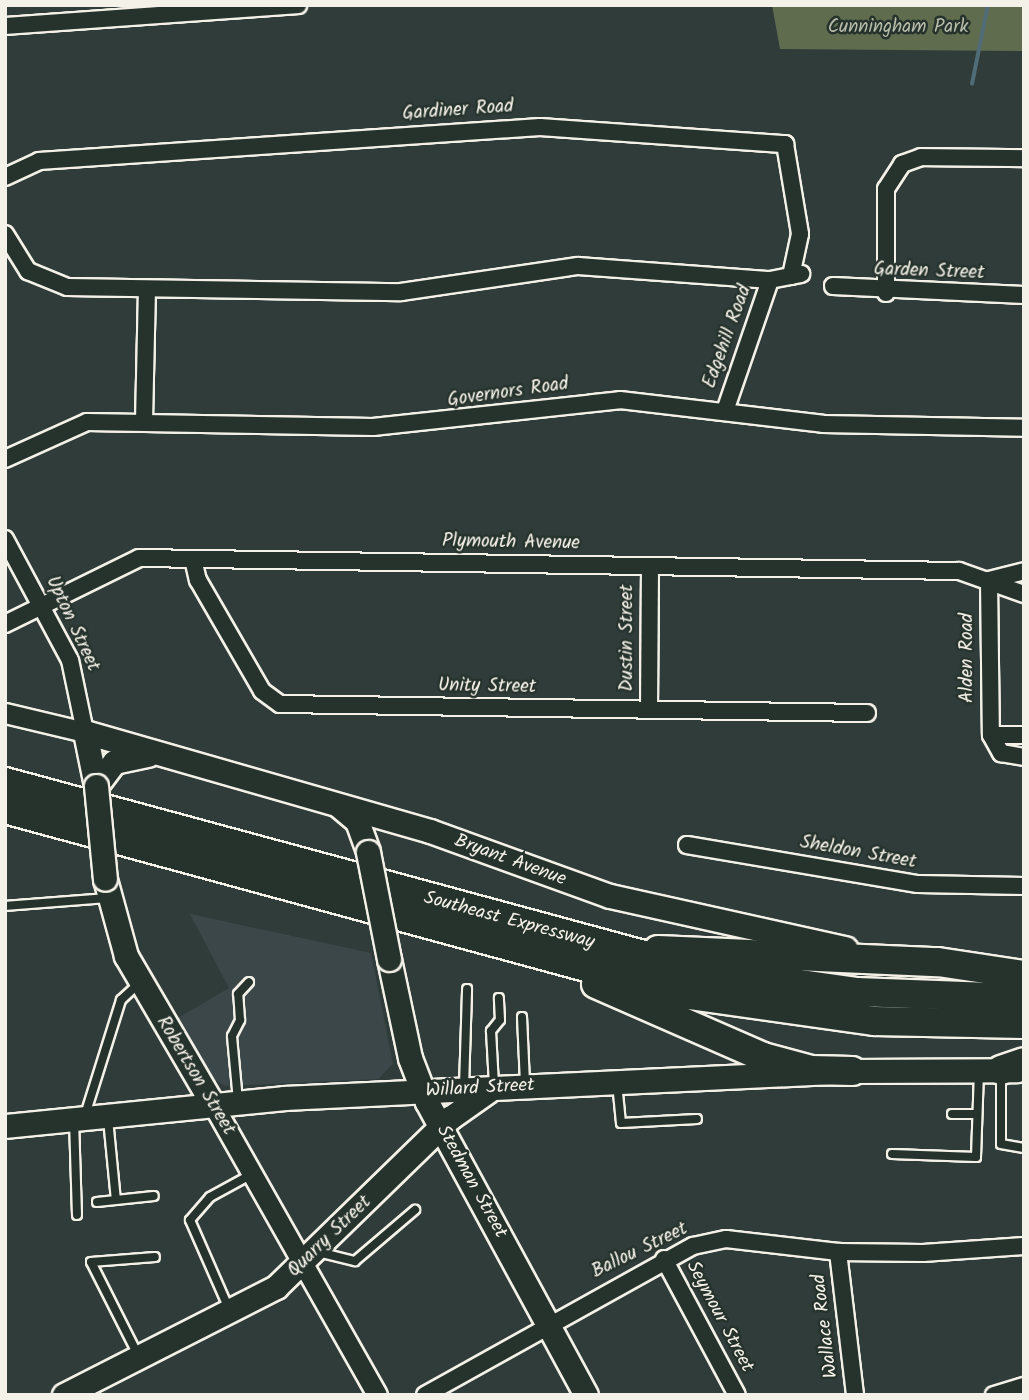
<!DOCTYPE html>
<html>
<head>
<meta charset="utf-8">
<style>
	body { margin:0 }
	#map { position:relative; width:1029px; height:1400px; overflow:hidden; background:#303c3a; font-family:Kalam,sans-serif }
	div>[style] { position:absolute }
	.built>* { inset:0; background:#3c4749 }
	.green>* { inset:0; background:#5f6c4e }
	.stream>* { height:3.5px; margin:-1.75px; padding:0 1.75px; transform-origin:1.75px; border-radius:1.75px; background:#506c76 }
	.roads { filter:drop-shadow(2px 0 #f4f1e8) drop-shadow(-2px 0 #f4f1e8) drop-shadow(0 2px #f4f1e8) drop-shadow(0 -2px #f4f1e8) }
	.service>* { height:8px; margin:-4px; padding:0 4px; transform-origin:4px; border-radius:4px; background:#26332d }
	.minor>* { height:16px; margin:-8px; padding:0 8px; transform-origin:8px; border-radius:8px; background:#26332d }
	.tertiary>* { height:19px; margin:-9.5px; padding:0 9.5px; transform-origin:9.5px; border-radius:9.5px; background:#26332d }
	.secondary>* { height:23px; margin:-11.5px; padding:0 11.5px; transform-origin:11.5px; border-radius:11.5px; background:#26332d }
	.motorway>* { height:28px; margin:-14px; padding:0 14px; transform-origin:14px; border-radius:14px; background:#26332d }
	.bridges { filter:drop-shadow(2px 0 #f4f1e8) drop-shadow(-2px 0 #f4f1e8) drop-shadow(0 2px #f4f1e8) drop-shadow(0 -2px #f4f1e8) }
	.secondary-bridge>* { height:23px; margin:-11.5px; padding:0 11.5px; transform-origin:11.5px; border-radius:11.5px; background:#26332d }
	span { translate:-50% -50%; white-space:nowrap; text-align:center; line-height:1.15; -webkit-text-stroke:5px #26332d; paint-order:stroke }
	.park-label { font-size:19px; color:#b8bcaa }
	.street-label { font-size:19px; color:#f4f1e8 }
	.frame { position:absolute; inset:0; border:7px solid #f4f1e8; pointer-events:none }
</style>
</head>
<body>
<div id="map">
	<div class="built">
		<i style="clip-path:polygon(190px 914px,371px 953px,393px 1064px,378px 1079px,225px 1086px,209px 1077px,178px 1018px,229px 988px)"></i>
	</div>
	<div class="green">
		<i style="clip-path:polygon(772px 5px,1024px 5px,1024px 51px,780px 49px)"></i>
	</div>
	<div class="stream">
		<i style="left:972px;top:84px;width:81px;rotate:-78.6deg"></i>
	</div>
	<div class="roads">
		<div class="service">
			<i style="left:5px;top:906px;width:102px;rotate:-4.5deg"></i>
			<i style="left:522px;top:1017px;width:67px;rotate:87.4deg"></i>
			<i style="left:1001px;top:1073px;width:71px;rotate:90deg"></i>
			<i style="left:1001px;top:1144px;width:23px;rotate:10deg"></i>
			<i style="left:617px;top:1083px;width:40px;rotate:84.3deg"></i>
			<i style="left:621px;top:1123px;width:76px;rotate:-3deg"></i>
			<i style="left:494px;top:1085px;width:54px;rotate:-93.2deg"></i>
			<i style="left:491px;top:1031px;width:14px;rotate:-51deg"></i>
			<i style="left:500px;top:1020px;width:22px;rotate:-93deg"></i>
			<i style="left:464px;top:1087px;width:98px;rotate:-88.2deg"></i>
			<i style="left:238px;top:1101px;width:65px;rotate:-95.3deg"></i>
			<i style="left:232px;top:1036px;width:18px;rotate:-63deg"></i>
			<i style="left:240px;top:1020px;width:26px;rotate:-94deg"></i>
			<i style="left:238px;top:994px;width:16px;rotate:-47deg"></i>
			<i style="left:952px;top:1114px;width:25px"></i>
			<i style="left:85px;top:1115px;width:121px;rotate:-72.6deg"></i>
			<i style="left:121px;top:1000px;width:23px;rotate:-43deg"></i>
			<i style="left:108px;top:1119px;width:81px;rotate:84.4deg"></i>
			<i style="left:74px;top:1120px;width:95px;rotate:88.2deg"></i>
			<i style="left:892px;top:1154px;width:84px;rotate:2deg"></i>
			<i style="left:976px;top:1157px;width:84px;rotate:-88deg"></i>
			<i style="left:97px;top:1202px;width:57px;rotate:-6deg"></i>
			<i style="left:318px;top:1252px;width:38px;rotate:14deg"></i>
			<i style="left:355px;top:1261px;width:79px;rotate:-40.4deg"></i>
			<i style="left:229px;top:1309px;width:97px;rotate:-113.7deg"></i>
			<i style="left:190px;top:1220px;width:30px;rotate:-49deg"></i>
			<i style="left:210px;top:1197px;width:48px;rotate:-28.7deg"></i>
			<i style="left:138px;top:1355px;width:104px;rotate:-116.8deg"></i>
			<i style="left:91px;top:1262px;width:64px;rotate:-4.5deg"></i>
		</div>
		<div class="minor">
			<i style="left:5px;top:26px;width:294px;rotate:-4.1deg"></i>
			<i style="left:5px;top:177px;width:38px;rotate:-25deg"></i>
			<i style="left:39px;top:161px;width:502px;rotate:-3.88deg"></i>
			<i style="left:540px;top:127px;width:246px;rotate:4deg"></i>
			<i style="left:785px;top:144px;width:91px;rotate:80.5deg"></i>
			<i style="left:800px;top:234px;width:43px;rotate:102.1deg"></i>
			<i style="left:5px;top:234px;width:44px;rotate:58.1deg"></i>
			<i style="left:28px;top:271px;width:42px;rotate:22.3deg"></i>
			<i style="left:67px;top:287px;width:334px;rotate:0.9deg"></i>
			<i style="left:401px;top:292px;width:179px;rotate:-8.4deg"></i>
			<i style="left:578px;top:266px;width:193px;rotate:4.2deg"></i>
			<i style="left:770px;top:280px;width:32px;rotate:-11deg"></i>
			<i style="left:833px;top:286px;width:191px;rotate:2.7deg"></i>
			<i style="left:886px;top:293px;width:104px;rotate:-90deg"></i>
			<i style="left:886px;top:189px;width:30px;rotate:-57deg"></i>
			<i style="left:902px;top:164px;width:20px;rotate:-20deg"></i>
			<i style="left:921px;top:157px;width:103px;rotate:0.6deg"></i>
			<i style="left:726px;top:408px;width:135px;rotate:-71deg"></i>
			<i style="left:144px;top:421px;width:132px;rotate:-88.7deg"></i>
			<i style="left:5px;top:459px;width:90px;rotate:-24.3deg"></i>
			<i style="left:87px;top:422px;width:286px;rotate:1deg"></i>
			<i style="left:373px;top:427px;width:248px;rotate:-6.2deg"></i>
			<i style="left:620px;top:400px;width:204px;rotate:6.7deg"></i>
			<i style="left:823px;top:424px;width:201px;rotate:1.1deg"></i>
			<i style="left:5px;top:539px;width:137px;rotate:61.8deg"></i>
			<i style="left:70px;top:660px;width:74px;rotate:78.2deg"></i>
			<i style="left:193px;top:559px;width:22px;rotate:77deg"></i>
			<i style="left:198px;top:580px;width:128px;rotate:60deg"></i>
			<i style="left:262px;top:691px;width:22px;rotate:36deg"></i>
			<i style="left:280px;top:704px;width:587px;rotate:0.88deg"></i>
			<i style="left:989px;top:580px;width:155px;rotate:89.3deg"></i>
			<i style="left:991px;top:735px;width:21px;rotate:61deg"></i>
			<i style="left:1001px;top:753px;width:23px;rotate:10deg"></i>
			<i style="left:989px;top:580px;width:36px;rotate:-14deg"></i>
			<i style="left:5px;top:624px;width:149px;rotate:-26.2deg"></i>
			<i style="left:139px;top:558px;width:820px;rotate:0.91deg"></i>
			<i style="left:959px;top:571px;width:69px;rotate:19.5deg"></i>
			<i style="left:649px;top:710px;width:144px;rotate:-89.6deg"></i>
			<i style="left:991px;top:735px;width:33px"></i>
			<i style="left:687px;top:845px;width:234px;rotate:9.6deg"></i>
			<i style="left:918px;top:884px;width:106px;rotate:1.1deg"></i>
			<i style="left:838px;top:1252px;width:144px;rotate:83.2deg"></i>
			<i style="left:664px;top:1259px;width:154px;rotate:61.8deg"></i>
			<i style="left:425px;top:1395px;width:307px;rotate:-29.1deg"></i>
			<i style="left:693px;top:1246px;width:34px;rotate:-12deg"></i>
			<i style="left:726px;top:1239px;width:113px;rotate:6.6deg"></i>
			<i style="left:838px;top:1252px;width:85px;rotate:0.7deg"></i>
			<i style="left:923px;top:1253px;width:101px;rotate:-4deg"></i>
			<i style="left:994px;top:1395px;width:31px;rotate:-17deg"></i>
		</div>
		<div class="tertiary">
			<i style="left:5px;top:713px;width:82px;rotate:13.4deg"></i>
			<i style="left:212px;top:1103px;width:335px;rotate:60.5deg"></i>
		</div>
		<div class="secondary">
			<i style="left:96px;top:786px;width:55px;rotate:-101.5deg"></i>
			<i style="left:85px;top:732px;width:359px;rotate:16deg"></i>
			<i style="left:430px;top:831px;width:191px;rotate:19.9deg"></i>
			<i style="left:610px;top:896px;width:241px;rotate:12.5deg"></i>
			<i style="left:96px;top:786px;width:30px;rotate:-53deg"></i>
			<i style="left:114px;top:762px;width:35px;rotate:-12deg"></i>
			<i style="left:339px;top:806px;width:23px;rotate:40deg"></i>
			<i style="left:357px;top:821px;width:33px;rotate:70deg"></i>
			<i style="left:105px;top:879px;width:80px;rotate:74.7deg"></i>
			<i style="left:126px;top:956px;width:170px;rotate:59.7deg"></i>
			<i style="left:389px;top:959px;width:101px;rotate:78deg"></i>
			<i style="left:410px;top:1058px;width:47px;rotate:68.9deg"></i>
			<i style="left:427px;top:1102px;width:333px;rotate:61.5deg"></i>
			<i style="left:5px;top:1126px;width:280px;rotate:-5.7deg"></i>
			<i style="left:284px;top:1098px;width:569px;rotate:-2.72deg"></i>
			<i style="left:852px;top:1071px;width:165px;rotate:-0.3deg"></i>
			<i style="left:64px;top:1395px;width:238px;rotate:-27deg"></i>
			<i style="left:276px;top:1287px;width:243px;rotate:-44.2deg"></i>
			<i style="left:450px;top:1118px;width:47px;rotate:-35.4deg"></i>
		</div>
		<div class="motorway">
			<i style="left:5px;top:782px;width:715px;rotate:15.16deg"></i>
			<i style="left:695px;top:969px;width:164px;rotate:8.1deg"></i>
			<i style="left:857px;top:992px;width:167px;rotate:2.1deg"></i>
			<i style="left:5px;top:809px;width:709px;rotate:15.21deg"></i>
			<i style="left:689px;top:995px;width:188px;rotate:8deg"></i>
			<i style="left:875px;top:1021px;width:149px;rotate:1.2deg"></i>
			<i style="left:658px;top:950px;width:280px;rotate:2.5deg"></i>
			<i style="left:938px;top:962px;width:87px;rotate:8.6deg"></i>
			<i style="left:596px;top:984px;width:182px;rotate:23.6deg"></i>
			<i style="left:763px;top:1057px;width:50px;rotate:15.2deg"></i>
			<i style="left:811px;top:1070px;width:41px;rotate:1.4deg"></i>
			<i style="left:1001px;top:1070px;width:24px;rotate:-19deg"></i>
		</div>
	</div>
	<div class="bridges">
		<div class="secondary-bridge">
			<i style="left:96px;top:786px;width:93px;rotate:84.5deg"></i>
			<i style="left:368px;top:852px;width:109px;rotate:78.9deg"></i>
		</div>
	</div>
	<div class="park-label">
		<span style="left:898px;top:28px">Cunningham Park</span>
	</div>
	<div class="street-label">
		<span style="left:458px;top:111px;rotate:-4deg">Gardiner Road</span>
		<span style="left:929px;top:272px;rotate:2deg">Garden Street</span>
		<span style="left:728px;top:337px;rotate:-70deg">Edgehill Road</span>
		<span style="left:508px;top:393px;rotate:-8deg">Governors Road</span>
		<span style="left:511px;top:543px;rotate:1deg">Plymouth Avenue</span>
		<span style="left:72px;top:624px;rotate:65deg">Upton Street</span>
		<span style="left:628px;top:638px;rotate:-90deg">Dustin Street</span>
		<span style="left:968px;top:658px;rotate:-90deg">Alden Road</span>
		<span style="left:487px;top:687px;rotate:1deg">Unity Street</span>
		<span style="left:858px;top:853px;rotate:10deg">Sheldon Street</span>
		<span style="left:510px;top:861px;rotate:20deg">Bryant Avenue</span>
		<span style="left:509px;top:921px;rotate:15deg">Southeast Expressway</span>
		<span style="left:195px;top:1076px;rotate:59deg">Robertson Street</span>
		<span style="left:480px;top:1089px;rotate:-3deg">Willard Street</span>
		<span style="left:471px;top:1182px;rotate:61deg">Stedman Street</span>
		<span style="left:330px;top:1237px;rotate:-44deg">Quarry Street</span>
		<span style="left:640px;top:1251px;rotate:-26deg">Ballou Street</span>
		<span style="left:719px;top:1317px;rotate:62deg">Seymour Street</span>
		<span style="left:826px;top:1326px;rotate:-97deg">Wallace Road</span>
	</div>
	<div class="frame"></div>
</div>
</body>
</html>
